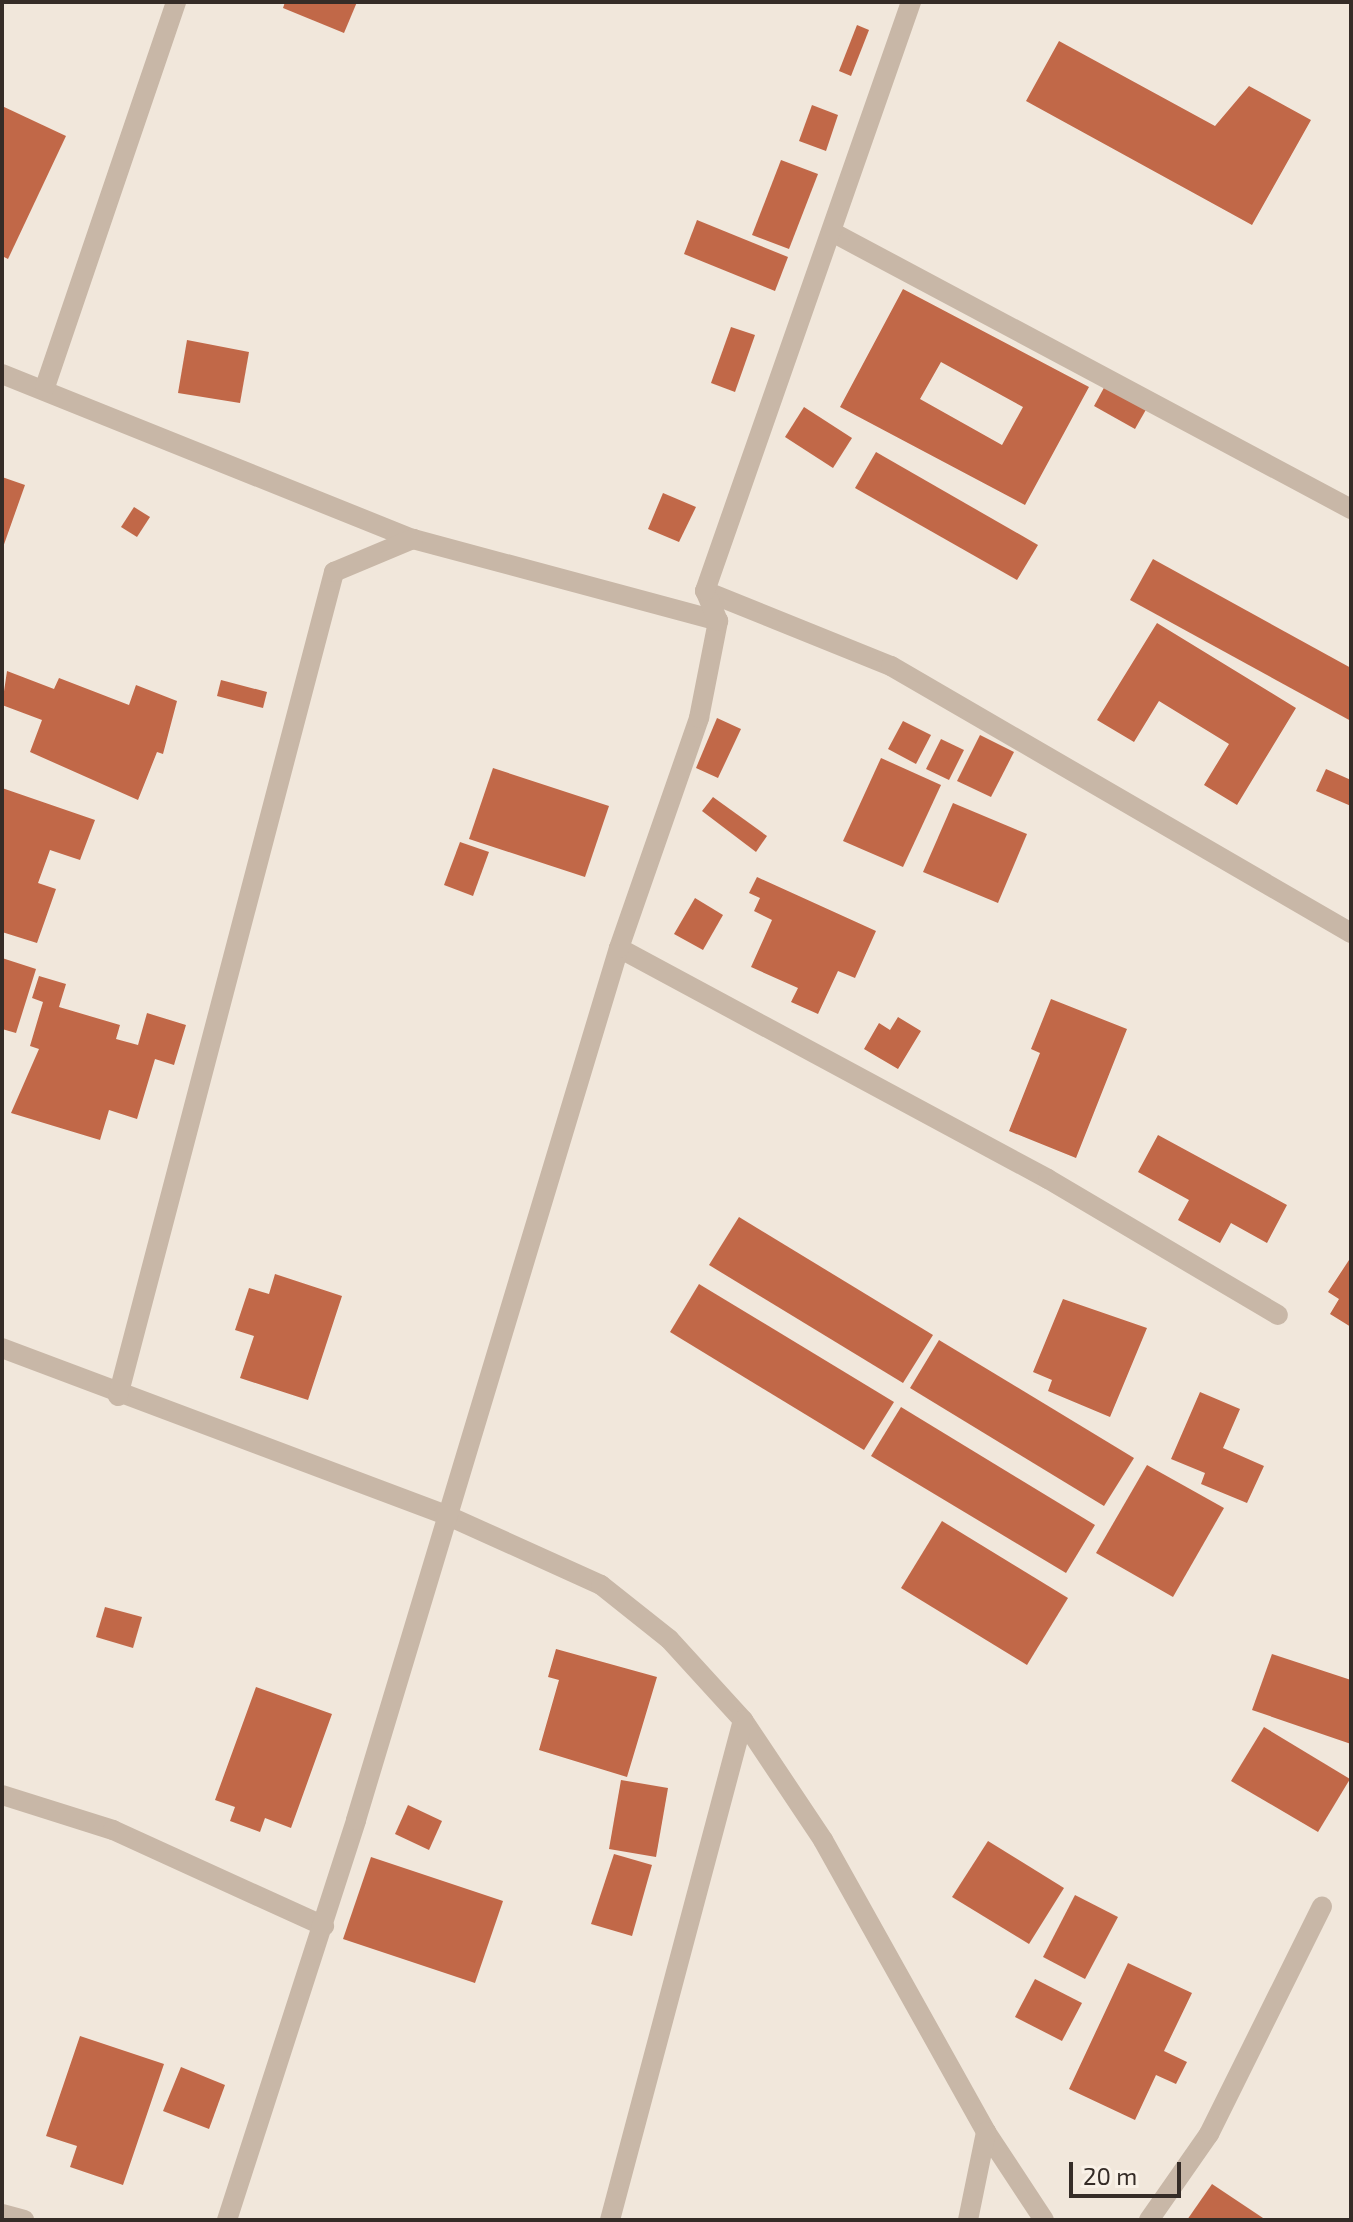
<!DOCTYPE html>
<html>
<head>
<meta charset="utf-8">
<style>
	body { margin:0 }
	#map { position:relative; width:1353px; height:2222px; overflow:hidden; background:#f1e7db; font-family:"Exo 2",sans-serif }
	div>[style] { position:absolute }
	.building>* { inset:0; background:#c16848 }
	.minor>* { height:20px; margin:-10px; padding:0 10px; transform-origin:10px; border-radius:10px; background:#c8b7a7 }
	span { translate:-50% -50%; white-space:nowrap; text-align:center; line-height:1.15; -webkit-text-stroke:6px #f9f1e7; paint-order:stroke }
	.frame { position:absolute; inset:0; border:4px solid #352c27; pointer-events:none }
	.scale { position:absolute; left:1069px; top:2162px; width:112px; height:36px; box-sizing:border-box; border:4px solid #352c27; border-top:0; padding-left:10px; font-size:24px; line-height:28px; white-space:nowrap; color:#352c27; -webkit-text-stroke:6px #f9f1e7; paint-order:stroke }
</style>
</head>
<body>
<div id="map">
	<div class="building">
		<i style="clip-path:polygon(285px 2px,357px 2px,344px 33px,283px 8px)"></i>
		<i style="clip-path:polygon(857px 25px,869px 30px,851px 76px,839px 71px)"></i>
		<i style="clip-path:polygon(1059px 41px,1215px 126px,1249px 86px,1311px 120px,1252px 225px,1026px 101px)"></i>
		<i style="clip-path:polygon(812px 105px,838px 115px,826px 151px,799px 141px)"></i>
		<i style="clip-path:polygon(2px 106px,66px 136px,8px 259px,2px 256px)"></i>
		<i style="clip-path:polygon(781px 160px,818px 174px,789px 249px,752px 235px)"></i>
		<i style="clip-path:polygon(697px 220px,788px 257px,775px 291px,684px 254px)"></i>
		<i style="clip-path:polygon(evenodd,903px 289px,1089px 387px,1025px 505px,840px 407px,903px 289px,941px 362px,1023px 407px,1002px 445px,920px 399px,941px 362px)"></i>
		<i style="clip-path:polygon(731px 327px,755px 335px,735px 392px,711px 383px)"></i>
		<i style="clip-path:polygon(187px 340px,249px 352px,240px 403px,178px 393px)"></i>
		<i style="clip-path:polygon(1106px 384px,1148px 406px,1135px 429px,1094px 406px)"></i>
		<i style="clip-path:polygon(804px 407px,852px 438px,833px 468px,785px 437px)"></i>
		<i style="clip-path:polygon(876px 452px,1038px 545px,1017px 580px,855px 488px)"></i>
		<i style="clip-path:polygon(2px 477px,25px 485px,2px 550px)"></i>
		<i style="clip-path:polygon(663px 493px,696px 507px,679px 542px,648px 529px)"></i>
		<i style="clip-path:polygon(134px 507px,150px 517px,137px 537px,121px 527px)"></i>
		<i style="clip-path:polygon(1153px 559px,1351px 668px,1351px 721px,1130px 600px)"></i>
		<i style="clip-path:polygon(1157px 623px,1296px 708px,1237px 805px,1204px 785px,1229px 744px,1159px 701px,1134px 742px,1097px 720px)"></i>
		<i style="clip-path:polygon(7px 671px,54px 689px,59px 678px,129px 705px,136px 685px,177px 701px,163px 754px,157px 752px,138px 800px,30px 752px,42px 720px,2px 705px)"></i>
		<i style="clip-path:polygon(221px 680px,267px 692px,263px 708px,217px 696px)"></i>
		<i style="clip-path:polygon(717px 718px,741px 729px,718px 778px,696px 768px)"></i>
		<i style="clip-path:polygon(903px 721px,931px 735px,916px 764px,888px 749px)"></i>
		<i style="clip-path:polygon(980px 735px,1014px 752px,991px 797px,957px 781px)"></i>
		<i style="clip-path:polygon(941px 739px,964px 750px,949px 780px,926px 769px)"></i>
		<i style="clip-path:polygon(881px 758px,941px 785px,903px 867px,843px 841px)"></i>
		<i style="clip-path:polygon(493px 768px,609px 806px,585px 877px,469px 839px)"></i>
		<i style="clip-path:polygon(1326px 769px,1351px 780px,1351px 806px,1316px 791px)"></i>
		<i style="clip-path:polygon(2px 788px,95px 820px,80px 860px,50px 850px,38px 883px,56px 889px,37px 943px,2px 932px)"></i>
		<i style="clip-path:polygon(713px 797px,767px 836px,756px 852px,702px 811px)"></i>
		<i style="clip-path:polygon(953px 803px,1027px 834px,998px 903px,923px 872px)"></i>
		<i style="clip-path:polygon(460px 842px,489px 852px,473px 896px,444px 885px)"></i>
		<i style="clip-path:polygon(757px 877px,876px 931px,855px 978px,838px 971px,818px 1014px,791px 1002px,798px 988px,751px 967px,772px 920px,754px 911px,760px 898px,749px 893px)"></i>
		<i style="clip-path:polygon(695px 898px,723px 915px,703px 950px,674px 934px)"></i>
		<i style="clip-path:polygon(2px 958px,36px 969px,16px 1033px,2px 1029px)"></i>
		<i style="clip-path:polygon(39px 976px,66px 984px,59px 1007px,120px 1025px,116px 1039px,138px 1045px,147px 1013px,186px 1025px,174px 1065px,155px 1059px,137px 1119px,109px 1110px,100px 1140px,11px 1113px,39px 1049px,30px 1046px,43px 1002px,32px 998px)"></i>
		<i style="clip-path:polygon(1051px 999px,1127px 1029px,1076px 1158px,1009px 1131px,1040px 1053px,1031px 1049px)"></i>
		<i style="clip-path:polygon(898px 1017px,921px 1031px,898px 1069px,864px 1049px,879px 1023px,890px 1030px)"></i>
		<i style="clip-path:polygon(1158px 1135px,1287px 1205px,1267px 1243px,1231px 1223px,1220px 1243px,1178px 1220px,1189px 1200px,1138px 1172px)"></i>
		<i style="clip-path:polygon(739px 1217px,933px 1335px,903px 1383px,709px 1265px)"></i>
		<i style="clip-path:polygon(1351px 1257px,1351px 1327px,1330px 1314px,1339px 1299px,1328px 1292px)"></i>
		<i style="clip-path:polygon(275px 1274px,342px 1296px,308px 1400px,240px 1378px,254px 1336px,235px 1330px,249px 1288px,269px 1294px)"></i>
		<i style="clip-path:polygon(699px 1284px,894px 1402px,864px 1450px,670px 1332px)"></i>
		<i style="clip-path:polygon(1063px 1299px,1147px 1328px,1110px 1417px,1048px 1391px,1052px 1380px,1033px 1372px)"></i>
		<i style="clip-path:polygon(939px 1340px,1134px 1458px,1104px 1506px,910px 1388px)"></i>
		<i style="clip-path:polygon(1200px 1392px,1240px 1409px,1223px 1448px,1264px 1466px,1247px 1503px,1201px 1484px,1205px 1473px,1171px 1459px)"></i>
		<i style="clip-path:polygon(901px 1407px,1095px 1525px,1066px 1573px,871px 1456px)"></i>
		<i style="clip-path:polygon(1147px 1465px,1224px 1508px,1173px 1597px,1096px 1553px)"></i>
		<i style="clip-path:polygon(942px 1521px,1068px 1598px,1027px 1665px,901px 1588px)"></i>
		<i style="clip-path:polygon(105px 1607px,142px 1617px,133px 1648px,96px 1637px)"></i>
		<i style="clip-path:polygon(556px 1649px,657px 1677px,627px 1777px,539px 1750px,559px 1680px,548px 1677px)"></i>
		<i style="clip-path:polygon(1272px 1654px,1351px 1680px,1351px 1744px,1252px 1710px)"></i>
		<i style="clip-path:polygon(256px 1687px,332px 1714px,291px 1828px,265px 1818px,260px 1832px,230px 1821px,235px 1807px,215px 1800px)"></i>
		<i style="clip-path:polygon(1264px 1727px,1350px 1779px,1318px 1832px,1231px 1781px)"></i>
		<i style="clip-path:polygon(621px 1780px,668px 1788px,656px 1857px,609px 1849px)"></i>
		<i style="clip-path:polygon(408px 1805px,442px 1821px,429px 1850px,395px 1834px)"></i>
		<i style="clip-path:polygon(988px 1841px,1064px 1888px,1029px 1944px,952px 1897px)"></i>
		<i style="clip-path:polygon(614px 1854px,652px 1865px,632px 1936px,591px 1924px)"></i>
		<i style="clip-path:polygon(371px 1857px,503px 1901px,475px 1983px,343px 1939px)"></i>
		<i style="clip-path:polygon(1075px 1895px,1118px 1917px,1085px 1979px,1043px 1957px)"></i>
		<i style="clip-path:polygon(1128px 1963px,1192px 1993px,1164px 2051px,1187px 2062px,1176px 2084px,1156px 2075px,1135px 2120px,1069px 2089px)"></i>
		<i style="clip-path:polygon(1035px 1979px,1082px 2003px,1062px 2041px,1015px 2017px)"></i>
		<i style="clip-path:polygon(80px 2036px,164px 2064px,123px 2185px,70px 2167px,77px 2146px,46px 2136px)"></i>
		<i style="clip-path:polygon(181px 2067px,225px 2085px,209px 2129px,163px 2111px)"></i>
		<i style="clip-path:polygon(1212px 2184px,1266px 2220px,1187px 2220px)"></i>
	</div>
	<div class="minor">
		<i style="left:832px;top:232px;width:588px;rotate:28.09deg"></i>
		<i style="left:2px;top:374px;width:443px;rotate:21.9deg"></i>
		<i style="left:413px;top:539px;width:316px;rotate:15deg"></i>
		<i style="left:45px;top:387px;width:407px;rotate:-71.2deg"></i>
		<i style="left:705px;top:591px;width:201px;rotate:22deg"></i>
		<i style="left:891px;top:666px;width:532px;rotate:30.13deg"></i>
		<i style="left:619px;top:948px;width:487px;rotate:28.3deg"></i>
		<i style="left:1048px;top:1179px;width:267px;rotate:30.6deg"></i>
		<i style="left:2px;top:1348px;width:472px;rotate:20.6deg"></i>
		<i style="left:444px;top:1514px;width:172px;rotate:24.3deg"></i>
		<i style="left:601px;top:1585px;width:87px;rotate:38.5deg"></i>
		<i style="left:669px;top:1639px;width:110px;rotate:47.6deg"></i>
		<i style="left:743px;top:1720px;width:144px;rotate:56.3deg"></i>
		<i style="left:823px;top:1840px;width:334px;rotate:60.8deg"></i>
		<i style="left:986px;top:2132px;width:105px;rotate:56.6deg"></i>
		<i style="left:118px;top:1396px;width:852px;rotate:-75.31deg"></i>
		<i style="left:334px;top:572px;width:86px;rotate:-22.7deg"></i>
		<i style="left:2px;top:1795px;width:116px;rotate:17.5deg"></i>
		<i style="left:113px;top:1830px;width:232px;rotate:24.5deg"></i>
		<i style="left:2px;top:2214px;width:23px;rotate:15deg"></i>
		<i style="left:227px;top:2220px;width:420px;rotate:-72.1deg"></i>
		<i style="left:356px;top:1820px;width:911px;rotate:-73.22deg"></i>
		<i style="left:619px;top:948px;width:244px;rotate:-70.8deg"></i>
		<i style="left:699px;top:718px;width:99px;rotate:-78.9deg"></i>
		<i style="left:718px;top:621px;width:33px;rotate:-113deg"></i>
		<i style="left:705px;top:591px;width:624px;rotate:-70.72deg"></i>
		<i style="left:610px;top:2220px;width:517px;rotate:-75.1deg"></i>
		<i style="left:968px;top:2220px;width:90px;rotate:-78.4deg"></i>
		<i style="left:1149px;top:2220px;width:105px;rotate:-55.1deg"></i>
		<i style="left:1209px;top:2134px;width:254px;rotate:-63.6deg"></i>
	</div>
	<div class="frame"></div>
	<div class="scale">20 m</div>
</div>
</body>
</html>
